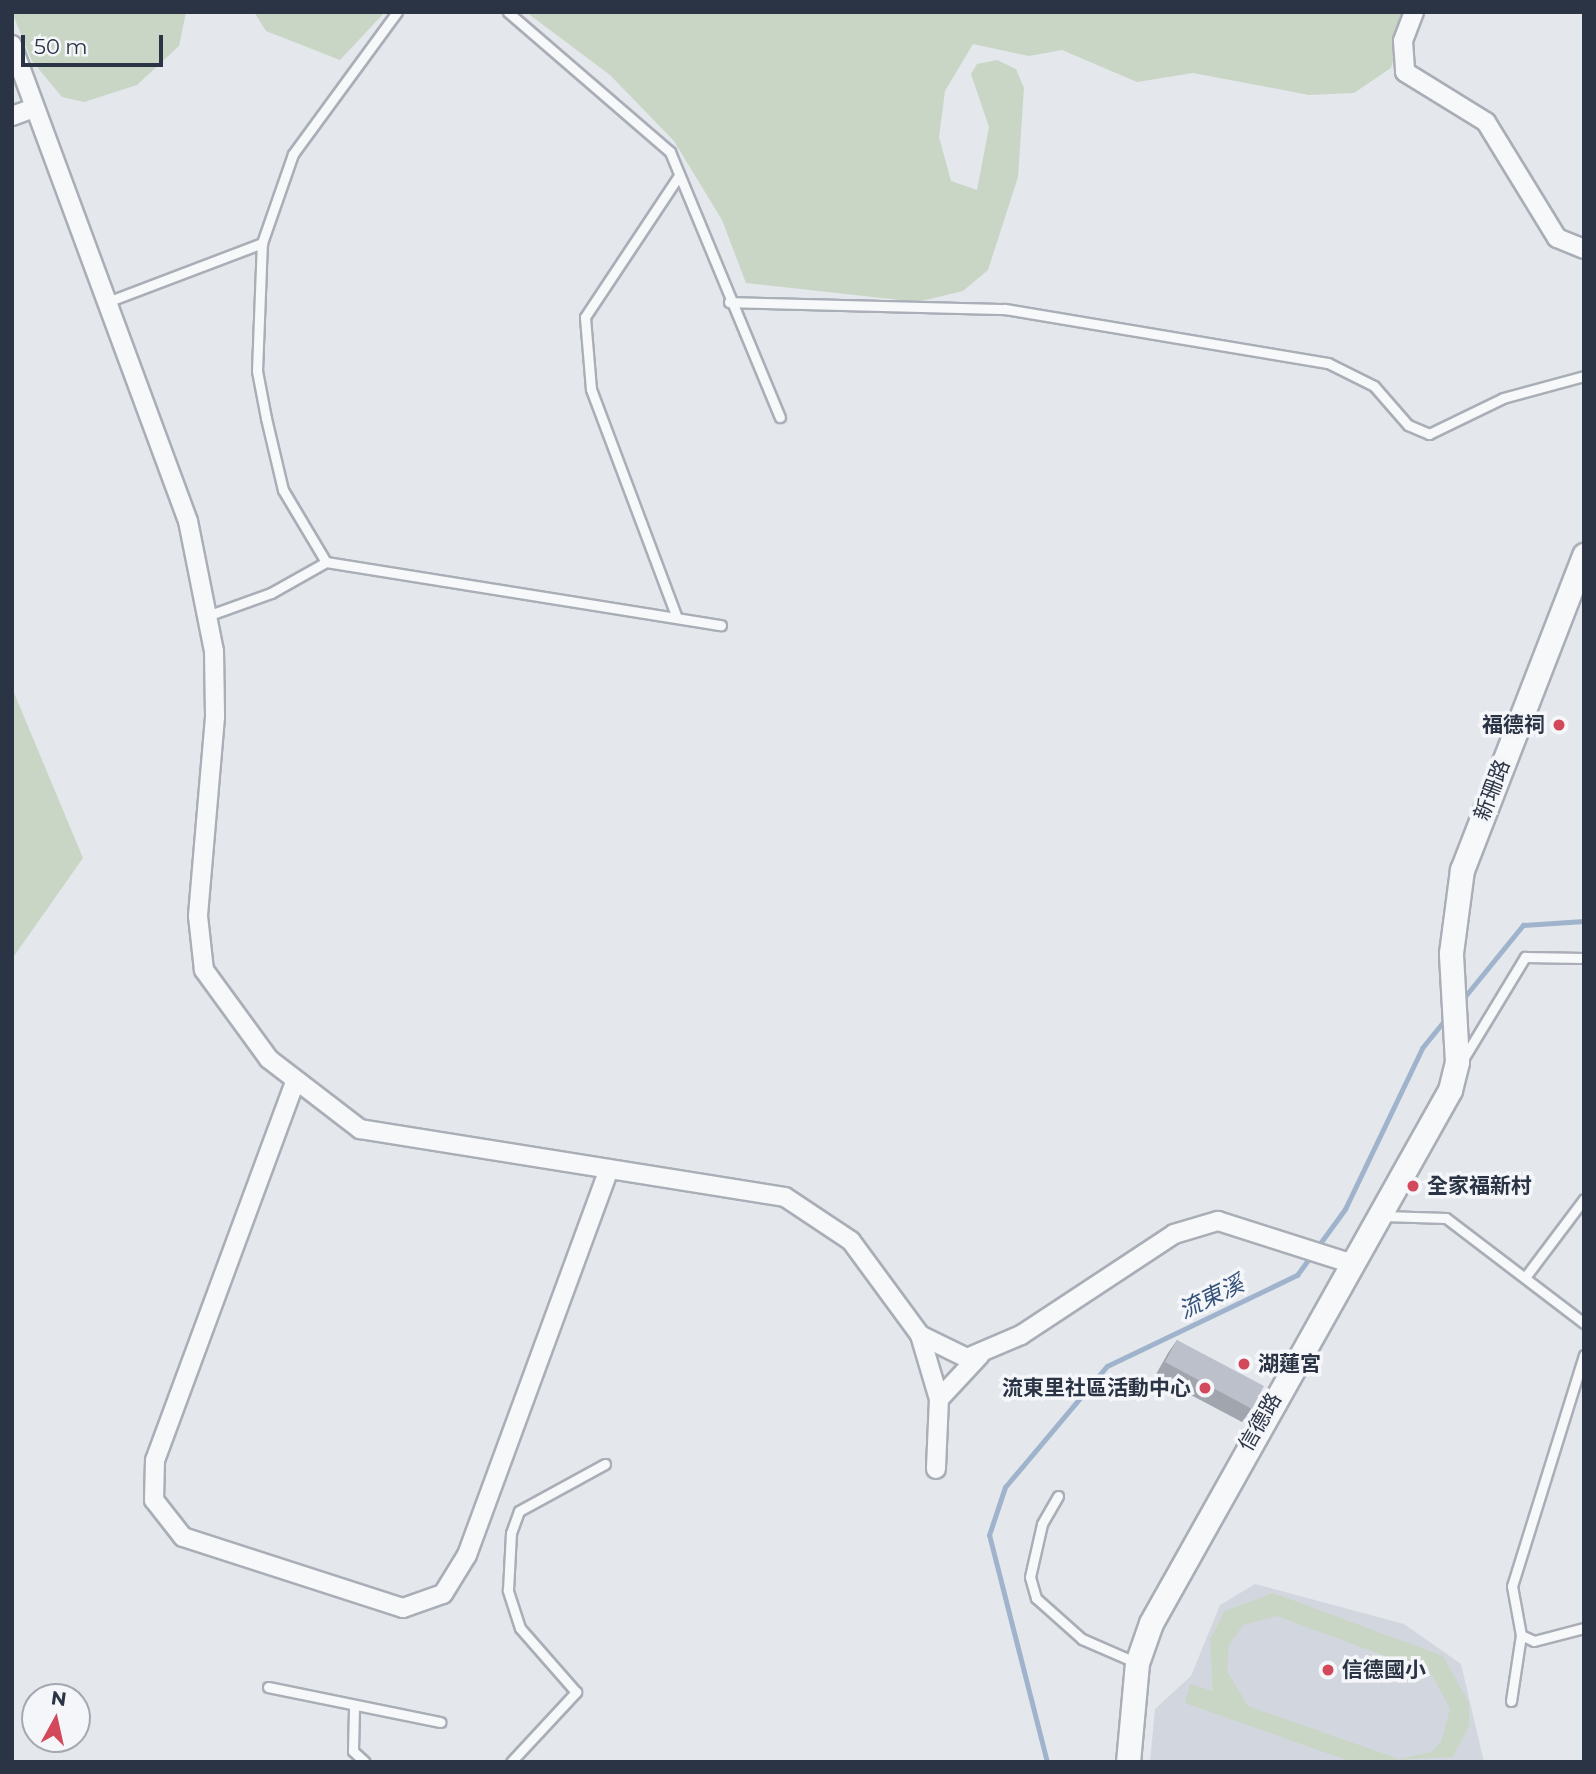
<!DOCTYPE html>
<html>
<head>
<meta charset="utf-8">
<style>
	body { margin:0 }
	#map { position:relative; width:1596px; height:1774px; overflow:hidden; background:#e4e7ec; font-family:Montserrat,"Noto Sans TC",sans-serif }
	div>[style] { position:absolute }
	.built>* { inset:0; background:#d2d6de }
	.green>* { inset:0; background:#c9d6c5 }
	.stream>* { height:5px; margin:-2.5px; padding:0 2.5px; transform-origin:2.5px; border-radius:2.5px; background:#9fb4cc }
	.roads { filter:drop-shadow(2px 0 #a9aeb7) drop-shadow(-2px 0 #a9aeb7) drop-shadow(0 2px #a9aeb7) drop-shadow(0 -2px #a9aeb7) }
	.service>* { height:9px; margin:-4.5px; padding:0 4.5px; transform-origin:4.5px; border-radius:4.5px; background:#f7f8fa }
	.minor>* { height:18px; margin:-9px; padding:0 9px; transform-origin:9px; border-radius:9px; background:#f7f8fa }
	.tertiary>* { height:23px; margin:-11.5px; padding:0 11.5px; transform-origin:11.5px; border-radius:11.5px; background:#f7f8fa }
	.wall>* { inset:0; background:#a1a5ae }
	.building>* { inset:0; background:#bbc0ca }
	.dots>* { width:19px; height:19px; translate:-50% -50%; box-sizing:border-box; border:4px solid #f4f6f9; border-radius:50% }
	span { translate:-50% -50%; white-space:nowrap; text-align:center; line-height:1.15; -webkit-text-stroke:7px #f4f6f9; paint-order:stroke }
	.poi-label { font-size:21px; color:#2b3445; font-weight:700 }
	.right { translate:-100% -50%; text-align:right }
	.left { translate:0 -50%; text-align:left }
	.street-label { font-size:21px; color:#2b3445 }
	.water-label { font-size:23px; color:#34527a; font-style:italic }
	.frame { position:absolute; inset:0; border:14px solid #2b3445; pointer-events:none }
	.north { position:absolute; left:21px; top:1683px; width:70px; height:70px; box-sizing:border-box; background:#f4f6f9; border:2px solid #a4a8b1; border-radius:50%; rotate:8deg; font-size:19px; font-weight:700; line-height:28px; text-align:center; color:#2b3445 }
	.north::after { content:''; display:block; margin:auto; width:24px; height:32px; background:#d1495b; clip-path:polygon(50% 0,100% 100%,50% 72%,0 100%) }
	.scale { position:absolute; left:21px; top:35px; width:142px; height:32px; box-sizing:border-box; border:4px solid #2b3445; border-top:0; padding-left:9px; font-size:21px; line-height:24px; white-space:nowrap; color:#2b3445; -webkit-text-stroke:5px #f4f6f9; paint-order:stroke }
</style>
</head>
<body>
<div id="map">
	<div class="built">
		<i style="clip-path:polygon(1255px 1584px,1404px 1624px,1461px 1664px,1484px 1762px,1150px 1762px,1155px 1709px,1191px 1676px,1220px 1605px)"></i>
	</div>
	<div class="green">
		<i style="clip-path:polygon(12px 12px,186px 12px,179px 46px,137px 85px,84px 102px,62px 97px,32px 61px)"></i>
		<i style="clip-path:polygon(254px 12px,385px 12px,340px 60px,266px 31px)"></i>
		<i style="clip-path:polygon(526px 12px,1406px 12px,1391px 68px,1354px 93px,1309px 95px,1193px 73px,1137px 82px,1062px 50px,1029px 56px,973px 44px,945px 91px,939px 137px,951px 181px,977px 190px,989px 127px,971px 74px,977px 64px,997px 60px,1016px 69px,1024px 88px,1018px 177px,988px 270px,963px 291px,918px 302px,746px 283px,722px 220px,674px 141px,610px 75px)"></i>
		<i style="clip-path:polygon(12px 688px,83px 858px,12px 959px)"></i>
		<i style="clip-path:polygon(evenodd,1273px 1593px,1443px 1656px,1469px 1703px,1469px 1726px,1453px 1757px,1352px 1762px,1185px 1703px,1190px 1684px,1213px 1691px,1210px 1639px,1225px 1611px,1273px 1593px,1277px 1616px,1431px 1673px,1450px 1709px,1441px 1742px,1431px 1752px,1399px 1759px,1248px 1706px,1227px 1671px,1229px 1645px,1243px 1625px,1277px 1616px)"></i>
	</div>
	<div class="stream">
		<i style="left:1462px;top:1000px;width:97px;rotate:-50.9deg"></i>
		<i style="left:1523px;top:925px;width:61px;rotate:-3.8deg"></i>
		<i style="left:1047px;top:1762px;width:234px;rotate:-104.3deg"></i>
		<i style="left:989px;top:1535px;width:51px;rotate:-71.6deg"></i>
		<i style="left:1005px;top:1487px;width:158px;rotate:-49.9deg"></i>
		<i style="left:1107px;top:1366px;width:211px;rotate:-25.6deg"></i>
		<i style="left:1297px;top:1275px;width:82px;rotate:-54deg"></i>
		<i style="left:1345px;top:1209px;width:178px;rotate:-64.4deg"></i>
		<i style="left:1422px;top:1048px;width:38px;rotate:-51deg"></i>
	</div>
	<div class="roads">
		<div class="service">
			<i style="left:508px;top:12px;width:214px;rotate:40.8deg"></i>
			<i style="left:670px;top:152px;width:287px;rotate:67.5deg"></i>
			<i style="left:107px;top:302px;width:166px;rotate:-20.8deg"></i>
			<i style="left:729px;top:302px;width:276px;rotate:1.5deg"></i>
			<i style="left:1005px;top:309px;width:327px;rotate:9.5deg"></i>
			<i style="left:1328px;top:363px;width:51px;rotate:26.6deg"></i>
			<i style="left:1374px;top:386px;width:52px;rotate:48.9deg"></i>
			<i style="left:1408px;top:425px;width:23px;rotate:23deg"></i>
			<i style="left:1429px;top:434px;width:82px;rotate:-25.9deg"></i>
			<i style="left:1503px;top:398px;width:84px;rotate:-15.2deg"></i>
			<i style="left:326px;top:562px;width:400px;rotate:9.1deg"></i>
			<i style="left:207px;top:616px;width:68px;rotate:-19.8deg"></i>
			<i style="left:271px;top:593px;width:63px;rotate:-29.4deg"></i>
			<i style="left:326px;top:562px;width:84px;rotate:-120.8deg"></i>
			<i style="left:283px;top:490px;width:74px;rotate:-103.3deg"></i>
			<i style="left:266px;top:418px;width:48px;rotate:-100.8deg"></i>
			<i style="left:257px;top:371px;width:128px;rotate:-87.8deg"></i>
			<i style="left:262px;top:243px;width:94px;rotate:-70.8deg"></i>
			<i style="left:293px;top:154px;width:176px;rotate:-53.8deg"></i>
			<i style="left:677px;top:618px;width:245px;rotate:-110.6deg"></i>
			<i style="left:591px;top:389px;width:72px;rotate:-94.8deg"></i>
			<i style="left:585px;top:317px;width:168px;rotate:-56.4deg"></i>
			<i style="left:1462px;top:1061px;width:122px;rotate:-58.8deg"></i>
			<i style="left:1525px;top:957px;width:59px;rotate:1deg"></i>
			<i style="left:1383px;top:1216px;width:63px;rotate:1.8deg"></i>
			<i style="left:1446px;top:1218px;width:173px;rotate:37.3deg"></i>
			<i style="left:1526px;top:1276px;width:96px;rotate:-53deg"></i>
			<i style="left:1584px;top:1355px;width:242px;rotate:107.3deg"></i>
			<i style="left:1512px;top:1586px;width:50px;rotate:79.6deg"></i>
			<i style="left:1521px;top:1635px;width:14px;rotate:25deg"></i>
			<i style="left:1534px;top:1641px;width:52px;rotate:-14.6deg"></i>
			<i style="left:1058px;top:1496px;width:32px;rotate:120deg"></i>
			<i style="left:1042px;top:1524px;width:54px;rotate:102.8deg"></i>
			<i style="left:1030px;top:1577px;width:22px;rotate:74deg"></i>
			<i style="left:1036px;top:1598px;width:62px;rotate:41.7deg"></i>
			<i style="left:1082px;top:1639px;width:58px;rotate:23.5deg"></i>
			<i style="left:268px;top:1687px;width:176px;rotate:11.5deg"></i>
			<i style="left:1511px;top:1701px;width:67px;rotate:-81.4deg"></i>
			<i style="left:354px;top:1709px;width:42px;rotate:91.4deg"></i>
			<i style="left:353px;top:1751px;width:16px;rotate:43deg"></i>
			<i style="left:511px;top:1762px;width:96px;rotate:-47.1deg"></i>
			<i style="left:576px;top:1692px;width:85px;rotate:-131.2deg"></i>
			<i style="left:520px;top:1628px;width:40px;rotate:-108deg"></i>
			<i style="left:508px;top:1590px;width:57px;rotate:-87deg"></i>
			<i style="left:511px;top:1533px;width:23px;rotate:-70deg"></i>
			<i style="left:519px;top:1511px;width:98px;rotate:-28.7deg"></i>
		</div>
		<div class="minor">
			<i style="left:1414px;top:12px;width:31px;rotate:111deg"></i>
			<i style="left:1403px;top:41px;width:31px;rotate:86deg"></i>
			<i style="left:1405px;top:72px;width:95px;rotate:31.7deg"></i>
			<i style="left:1486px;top:122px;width:136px;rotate:58.5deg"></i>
			<i style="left:1557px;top:238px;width:29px;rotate:22deg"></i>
			<i style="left:12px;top:45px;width:507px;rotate:69.71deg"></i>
			<i style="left:188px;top:521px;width:133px;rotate:78.7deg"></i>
			<i style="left:214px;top:651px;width:66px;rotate:89.1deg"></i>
			<i style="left:215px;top:717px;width:200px;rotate:94.9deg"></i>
			<i style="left:198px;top:916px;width:54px;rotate:83.7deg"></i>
			<i style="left:204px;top:970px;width:110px;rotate:53.9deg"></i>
			<i style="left:269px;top:1059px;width:115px;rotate:37.6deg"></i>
			<i style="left:360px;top:1129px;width:430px;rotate:9.1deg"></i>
			<i style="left:785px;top:1197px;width:79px;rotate:33.7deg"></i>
			<i style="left:851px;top:1241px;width:117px;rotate:53.7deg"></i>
			<i style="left:920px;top:1335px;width:52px;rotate:26.1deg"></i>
			<i style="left:967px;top:1358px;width:59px;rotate:-23.1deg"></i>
			<i style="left:1021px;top:1335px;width:183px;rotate:-33.4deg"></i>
			<i style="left:1174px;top:1234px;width:46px;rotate:-16.5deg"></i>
			<i style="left:1218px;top:1221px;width:142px;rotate:17.7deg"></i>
			<i style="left:12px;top:116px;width:23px;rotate:-20deg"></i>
			<i style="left:295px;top:1082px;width:403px;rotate:110.3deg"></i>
			<i style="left:155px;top:1460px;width:40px;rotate:91.4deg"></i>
			<i style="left:154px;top:1500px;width:47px;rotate:51.9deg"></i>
			<i style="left:183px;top:1537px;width:231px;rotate:17.9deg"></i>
			<i style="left:403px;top:1608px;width:42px;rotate:-19.3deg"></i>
			<i style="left:443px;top:1594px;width:46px;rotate:-58.4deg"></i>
			<i style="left:467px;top:1555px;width:411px;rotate:-69.8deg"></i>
			<i style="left:920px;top:1335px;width:67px;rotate:73.5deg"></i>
			<i style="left:939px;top:1399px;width:70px;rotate:92.5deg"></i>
			<i style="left:939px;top:1399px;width:60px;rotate:-47deg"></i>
		</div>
		<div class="tertiary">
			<i style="left:1128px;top:1762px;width:99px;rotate:-84.8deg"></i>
			<i style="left:1137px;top:1663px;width:42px;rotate:-70.7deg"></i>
			<i style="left:1151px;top:1623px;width:611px;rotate:-60.71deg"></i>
			<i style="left:1450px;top:1090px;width:29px;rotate:-76deg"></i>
			<i style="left:1457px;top:1062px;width:109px;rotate:-93.2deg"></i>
			<i style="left:1451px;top:953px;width:84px;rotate:-82.5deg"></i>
			<i style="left:1462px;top:870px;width:338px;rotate:-68.8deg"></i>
		</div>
	</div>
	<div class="wall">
		<i style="clip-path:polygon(1177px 1340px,1252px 1409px,1242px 1422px,1155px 1376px,1168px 1353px)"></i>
	</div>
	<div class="building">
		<i style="clip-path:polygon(1177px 1340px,1264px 1386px,1252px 1409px,1165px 1362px)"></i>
	</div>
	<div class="dots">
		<i style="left:1559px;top:725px;background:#d1495b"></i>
		<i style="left:1413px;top:1186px;background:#d1495b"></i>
		<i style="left:1244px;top:1364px;background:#d1495b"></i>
		<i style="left:1205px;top:1388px;background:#d1495b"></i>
		<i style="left:1328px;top:1670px;background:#d1495b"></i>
	</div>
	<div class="poi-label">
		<span class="right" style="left:1545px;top:725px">福德祠</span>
		<span class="left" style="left:1427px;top:1186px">全家福新村</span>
		<span class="left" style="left:1258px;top:1364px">湖蓮宮</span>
		<span class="right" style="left:1191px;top:1388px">流東里社區活動中心</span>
		<span class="left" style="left:1342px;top:1670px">信德國小</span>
	</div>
	<div class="street-label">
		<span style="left:1492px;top:790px;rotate:-69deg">新珊路</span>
		<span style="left:1260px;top:1422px;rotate:-60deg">信德路</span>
	</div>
	<div class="water-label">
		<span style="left:1211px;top:1297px;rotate:-26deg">流東溪</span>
	</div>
	<div class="frame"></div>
	<div class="north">N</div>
	<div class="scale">50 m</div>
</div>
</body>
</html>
